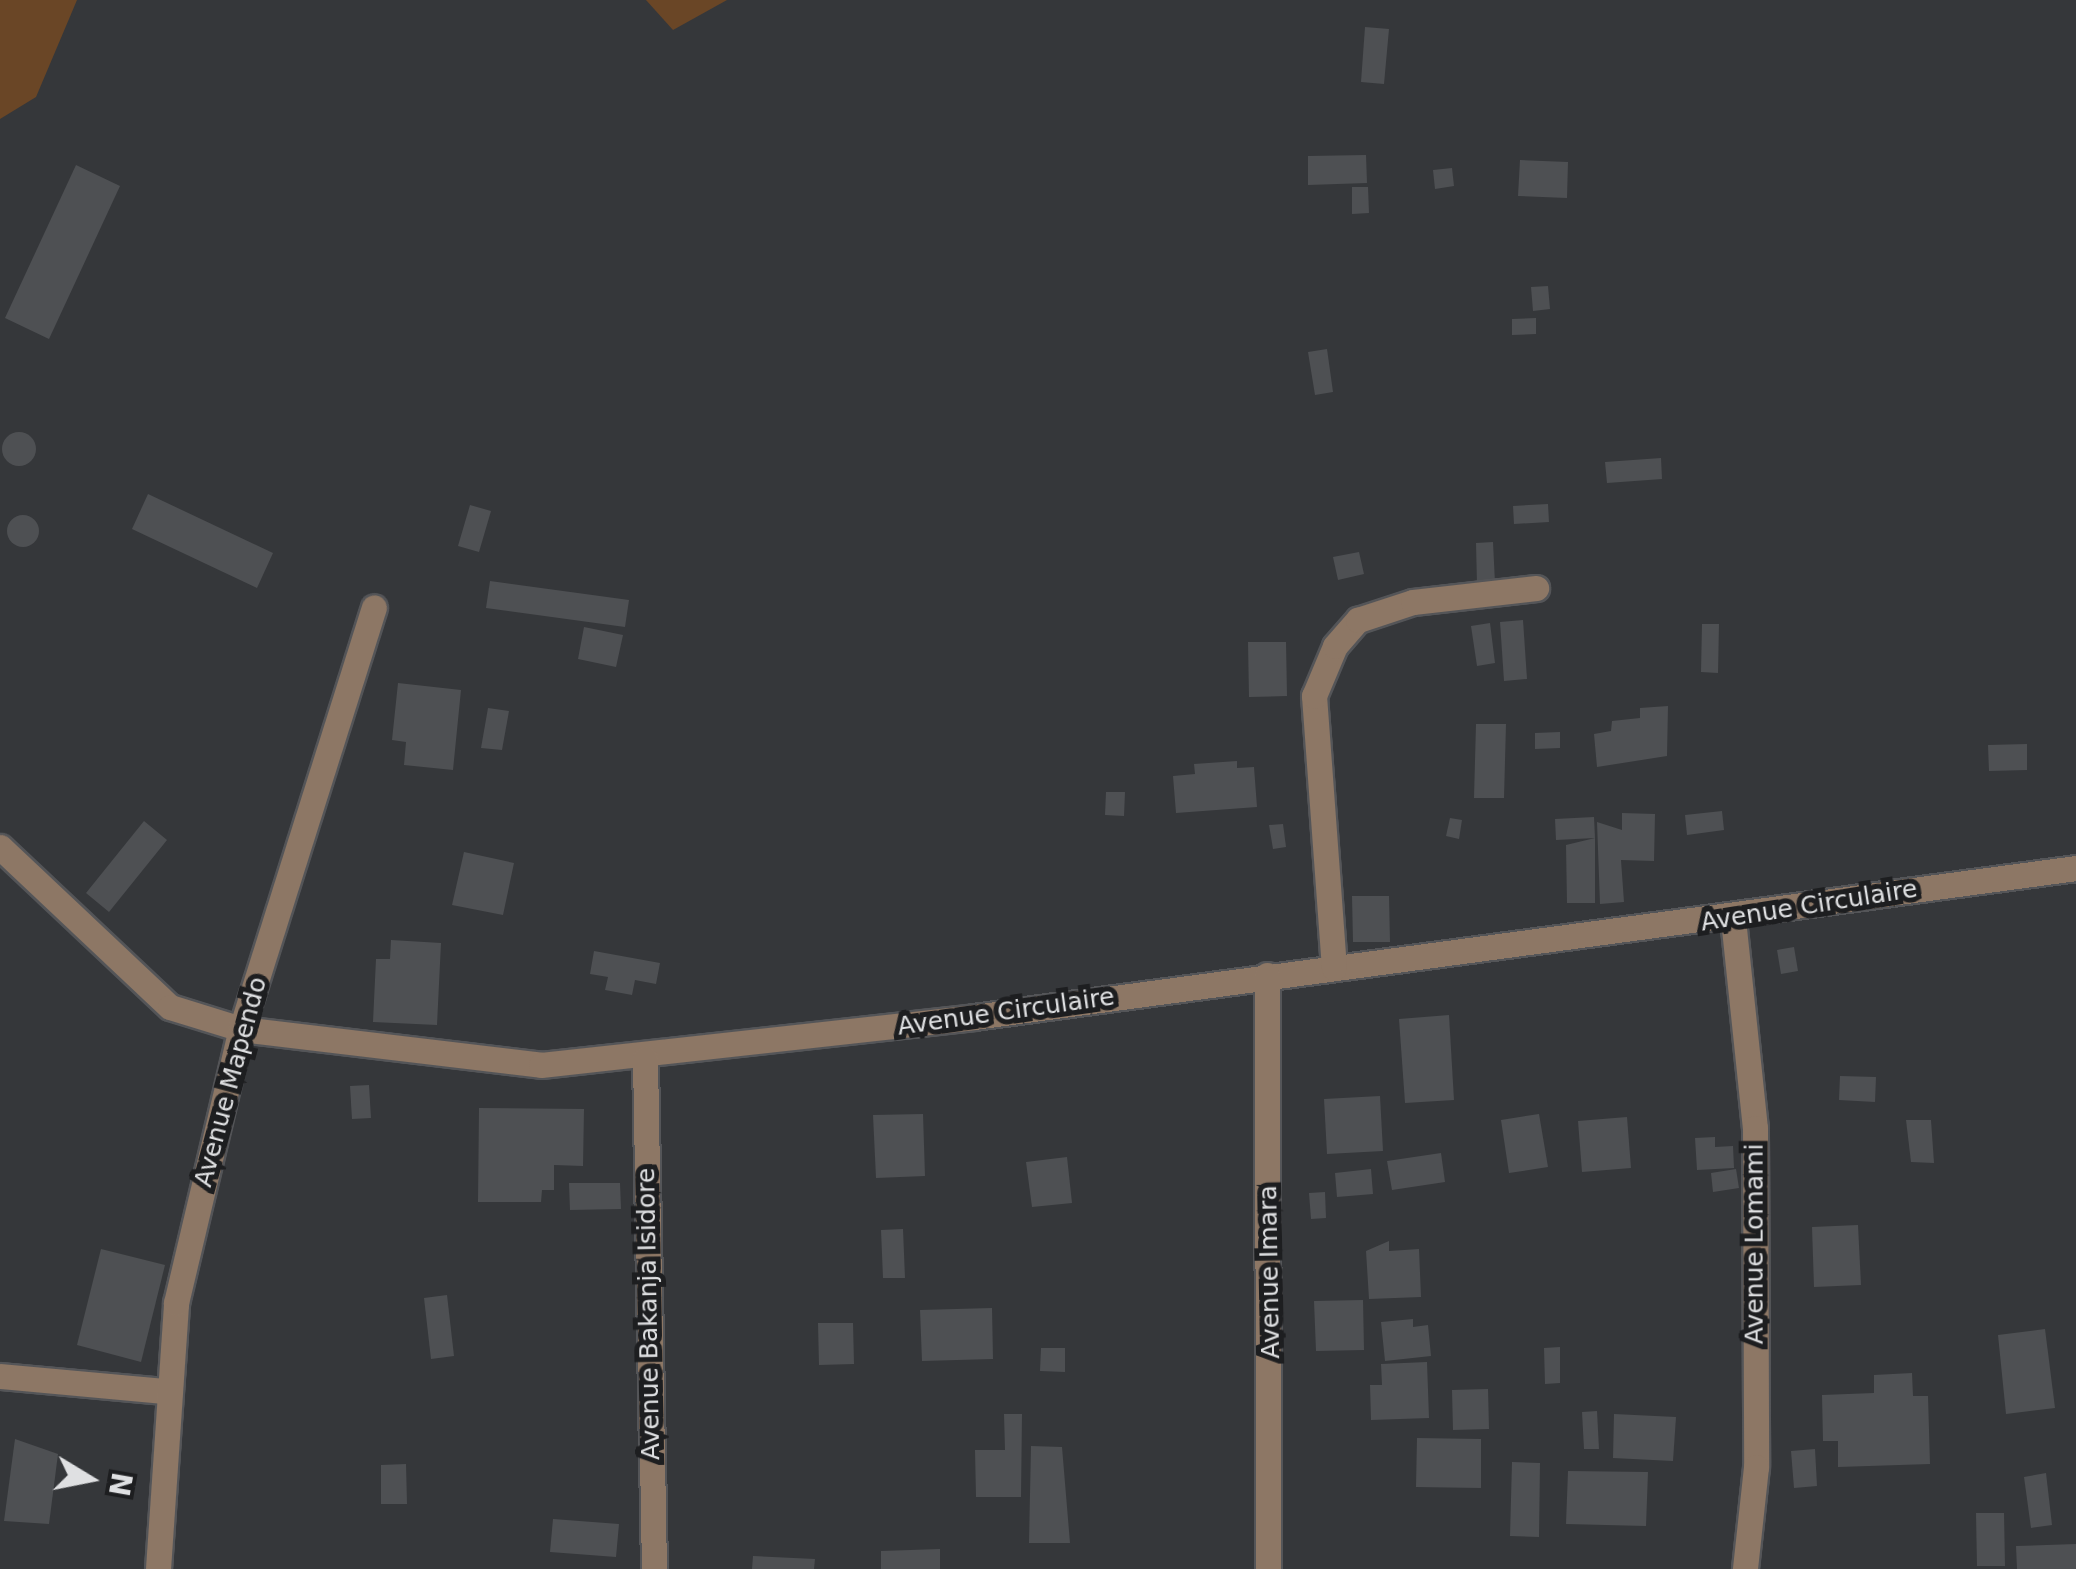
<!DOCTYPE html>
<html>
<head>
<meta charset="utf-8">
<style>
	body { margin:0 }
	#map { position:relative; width:2076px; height:1569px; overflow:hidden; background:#35373a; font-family:"DejaVu Sans",sans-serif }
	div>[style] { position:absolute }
	.green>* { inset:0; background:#6a4626 }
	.building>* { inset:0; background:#4e5053 }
	.round { border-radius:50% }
	.roads { filter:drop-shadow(2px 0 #545558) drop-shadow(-2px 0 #545558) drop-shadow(0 2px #545558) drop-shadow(0 -2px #545558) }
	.minor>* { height:25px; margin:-12.5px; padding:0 12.5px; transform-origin:12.5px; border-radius:12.5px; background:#8d7765 }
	span { translate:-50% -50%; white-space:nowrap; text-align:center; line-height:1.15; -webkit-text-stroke:10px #1d1e20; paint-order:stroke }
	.street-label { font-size:25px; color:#dfe0e2 }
	.north { position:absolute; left:40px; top:1429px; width:100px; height:100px; -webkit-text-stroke:8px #1d1e20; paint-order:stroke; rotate:100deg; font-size:28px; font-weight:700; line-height:40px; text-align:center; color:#dfe0e2 }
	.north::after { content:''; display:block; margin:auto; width:35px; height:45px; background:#dfe0e2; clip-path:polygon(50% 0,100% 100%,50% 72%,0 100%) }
</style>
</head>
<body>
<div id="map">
	<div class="green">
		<i style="clip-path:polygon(0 0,77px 0,36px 97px,0 119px)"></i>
		<i style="clip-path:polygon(646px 0,727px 0,673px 30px)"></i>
	</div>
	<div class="building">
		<i style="clip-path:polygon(1365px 27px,1389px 29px,1384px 84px,1361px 82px)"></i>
		<i style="clip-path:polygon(1366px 155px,1367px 183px,1308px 185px,1308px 156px)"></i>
		<i style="clip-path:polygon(1520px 160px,1568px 162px,1567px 198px,1518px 196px)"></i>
		<i style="clip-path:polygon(76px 165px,120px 186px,49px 339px,5px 318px)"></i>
		<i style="clip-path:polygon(1452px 168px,1454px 186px,1435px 189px,1433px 170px)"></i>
		<i style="clip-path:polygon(1352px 187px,1368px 187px,1369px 213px,1352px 214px)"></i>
		<i style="clip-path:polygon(1548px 286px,1550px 309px,1533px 311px,1531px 287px)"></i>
		<i style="clip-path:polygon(1536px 318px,1536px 334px,1512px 335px,1512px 319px)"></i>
		<i style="clip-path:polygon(1327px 349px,1333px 392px,1315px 395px,1308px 352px)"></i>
		<i class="round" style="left:2px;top:432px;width:34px;height:34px"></i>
		<i style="clip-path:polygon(1661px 458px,1662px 479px,1607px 483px,1605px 462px)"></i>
		<i style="clip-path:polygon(148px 494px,273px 553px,257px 588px,132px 529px)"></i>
		<i style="clip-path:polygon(1548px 504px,1549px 522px,1514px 524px,1513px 506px)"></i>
		<i style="clip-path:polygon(470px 505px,491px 511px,479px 552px,458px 546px)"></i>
		<i class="round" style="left:7px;top:515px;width:32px;height:32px"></i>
		<i style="clip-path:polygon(1493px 542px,1495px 583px,1477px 584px,1476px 543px)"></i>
		<i style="clip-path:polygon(1359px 552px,1364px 574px,1338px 580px,1333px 557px)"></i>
		<i style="clip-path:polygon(490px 581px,629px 600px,625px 627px,486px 608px)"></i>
		<i style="clip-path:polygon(1523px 620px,1527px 679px,1504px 681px,1500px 622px)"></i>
		<i style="clip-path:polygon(1490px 623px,1495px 663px,1477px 666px,1471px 626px)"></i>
		<i style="clip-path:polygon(1702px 624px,1719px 624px,1718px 673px,1701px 672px)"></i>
		<i style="clip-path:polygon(584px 627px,623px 635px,616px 667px,578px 659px)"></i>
		<i style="clip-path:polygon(1248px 642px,1286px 642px,1287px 696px,1249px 697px)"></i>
		<i style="clip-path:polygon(398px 683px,461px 690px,453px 770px,404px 765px,406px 742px,392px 740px)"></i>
		<i style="clip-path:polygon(1668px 706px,1667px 756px,1597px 767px,1594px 734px,1611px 731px,1612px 721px,1640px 718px,1640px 708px)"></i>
		<i style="clip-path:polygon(488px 708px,509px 711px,502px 750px,481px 748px)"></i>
		<i style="clip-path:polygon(1476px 724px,1506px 724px,1504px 798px,1474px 798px)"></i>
		<i style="clip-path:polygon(1560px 732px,1560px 748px,1535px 749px,1535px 733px)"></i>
		<i style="clip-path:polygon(2027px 744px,2027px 770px,1989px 771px,1988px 745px)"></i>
		<i style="clip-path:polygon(1237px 761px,1237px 768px,1254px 767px,1257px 807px,1176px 813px,1173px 776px,1195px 774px,1194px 764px)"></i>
		<i style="clip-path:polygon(1106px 792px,1125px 792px,1124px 816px,1105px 815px)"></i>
		<i style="clip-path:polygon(1722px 811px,1724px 830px,1687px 835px,1685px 815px)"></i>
		<i style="clip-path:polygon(1622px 813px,1655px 814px,1654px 861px,1621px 860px,1624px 902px,1600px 904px,1597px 822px,1622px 830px)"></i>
		<i style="clip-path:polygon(1594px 817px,1595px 838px,1556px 840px,1555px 819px)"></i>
		<i style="clip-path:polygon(1450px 818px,1462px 820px,1459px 839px,1446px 836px)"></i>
		<i style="clip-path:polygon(144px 821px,167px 840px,109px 912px,86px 893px)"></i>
		<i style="clip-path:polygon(1283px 824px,1286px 847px,1273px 849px,1269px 825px)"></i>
		<i style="clip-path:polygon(1595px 838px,1595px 903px,1567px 903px,1566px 845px)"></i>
		<i style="clip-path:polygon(464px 852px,514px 863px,503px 915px,452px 905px)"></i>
		<i style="clip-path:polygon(1352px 896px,1389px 896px,1390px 942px,1353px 942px)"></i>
		<i style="clip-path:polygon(391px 940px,441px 943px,437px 1025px,373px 1022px,376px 959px,390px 959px)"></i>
		<i style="clip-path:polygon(1794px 947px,1798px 971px,1781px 974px,1777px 950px)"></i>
		<i style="clip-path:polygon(594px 951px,660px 963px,656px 984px,635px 980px,632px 995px,605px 990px,608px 977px,590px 974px)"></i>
		<i style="clip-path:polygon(1449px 1015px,1454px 1100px,1405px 1103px,1399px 1019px)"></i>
		<i style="clip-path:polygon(1840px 1076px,1876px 1077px,1875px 1102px,1839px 1100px)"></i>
		<i style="clip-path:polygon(369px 1085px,371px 1118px,352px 1119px,350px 1086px)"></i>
		<i style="clip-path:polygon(1380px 1096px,1383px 1151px,1327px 1154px,1324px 1099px)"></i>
		<i style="clip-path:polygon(479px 1108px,584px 1109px,583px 1166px,554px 1165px,554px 1190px,542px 1190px,541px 1202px,478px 1202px)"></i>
		<i style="clip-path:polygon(923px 1114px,925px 1176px,876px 1178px,873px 1115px)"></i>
		<i style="clip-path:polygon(1539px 1114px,1548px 1167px,1509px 1173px,1501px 1120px)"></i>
		<i style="clip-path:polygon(1627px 1117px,1631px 1168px,1582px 1172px,1578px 1121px)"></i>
		<i style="clip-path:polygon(1906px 1120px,1931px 1120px,1934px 1163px,1911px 1162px)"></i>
		<i style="clip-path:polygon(1715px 1137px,1715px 1147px,1733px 1146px,1734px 1168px,1697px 1170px,1695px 1138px)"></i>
		<i style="clip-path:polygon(1441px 1153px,1445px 1182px,1392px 1190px,1387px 1161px)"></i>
		<i style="clip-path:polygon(1067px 1157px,1072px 1203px,1032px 1207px,1026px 1162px)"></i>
		<i style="clip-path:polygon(1371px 1169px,1373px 1194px,1337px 1197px,1335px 1173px)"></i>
		<i style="clip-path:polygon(1736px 1169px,1739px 1188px,1713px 1192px,1711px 1173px)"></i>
		<i style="clip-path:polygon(569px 1183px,620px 1183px,621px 1209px,570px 1210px)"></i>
		<i style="clip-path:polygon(1325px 1192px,1326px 1218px,1311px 1219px,1309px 1193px)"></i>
		<i style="clip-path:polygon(1858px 1225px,1861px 1285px,1814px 1287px,1812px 1227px)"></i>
		<i style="clip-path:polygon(903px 1229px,905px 1278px,883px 1278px,881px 1230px)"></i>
		<i style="clip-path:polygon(1389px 1241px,1389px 1251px,1419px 1249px,1421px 1297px,1369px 1299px,1366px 1251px)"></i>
		<i style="clip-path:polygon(101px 1249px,165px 1265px,141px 1362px,77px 1345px)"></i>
		<i style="clip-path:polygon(447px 1295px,454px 1356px,431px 1359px,424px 1298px)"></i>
		<i style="clip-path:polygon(1363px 1300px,1364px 1350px,1316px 1351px,1314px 1301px)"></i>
		<i style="clip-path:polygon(992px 1308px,993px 1359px,922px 1361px,920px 1310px)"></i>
		<i style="clip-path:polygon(1413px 1319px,1413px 1327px,1428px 1325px,1431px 1356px,1385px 1361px,1381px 1322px)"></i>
		<i style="clip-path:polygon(818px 1323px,853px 1323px,854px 1364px,819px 1365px)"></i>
		<i style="clip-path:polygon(2045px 1329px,2055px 1408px,2006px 1414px,1998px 1335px)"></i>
		<i style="clip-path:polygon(1560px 1347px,1560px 1383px,1545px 1384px,1544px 1348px)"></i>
		<i style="clip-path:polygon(1041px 1348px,1065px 1348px,1065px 1372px,1040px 1371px)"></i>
		<i style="clip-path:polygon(1427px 1362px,1429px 1418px,1371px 1420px,1370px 1385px,1382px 1385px,1381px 1364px)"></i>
		<i style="clip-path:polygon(1912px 1373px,1913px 1396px,1928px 1396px,1930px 1464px,1838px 1467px,1838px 1441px,1823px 1441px,1822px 1395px,1874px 1393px,1874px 1375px)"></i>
		<i style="clip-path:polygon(1488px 1389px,1489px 1429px,1453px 1430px,1452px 1390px)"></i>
		<i style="clip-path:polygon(1597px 1411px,1599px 1449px,1584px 1449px,1582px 1412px)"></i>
		<i style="clip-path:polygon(1004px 1414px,1022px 1414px,1021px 1497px,976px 1497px,975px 1450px,1005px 1450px)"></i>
		<i style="clip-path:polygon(1614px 1414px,1676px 1417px,1673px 1461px,1613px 1458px)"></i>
		<i style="clip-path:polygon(1417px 1438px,1481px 1439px,1481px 1488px,1416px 1487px)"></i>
		<i style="clip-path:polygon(15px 1439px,58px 1454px,49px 1524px,4px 1521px)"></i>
		<i style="clip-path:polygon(1031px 1446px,1062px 1447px,1070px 1543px,1029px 1543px)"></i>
		<i style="clip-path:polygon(1815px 1449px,1817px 1486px,1794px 1488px,1791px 1451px)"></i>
		<i style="clip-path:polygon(1512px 1462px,1540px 1463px,1539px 1537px,1510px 1536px)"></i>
		<i style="clip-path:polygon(406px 1464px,407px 1504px,381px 1504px,381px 1465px)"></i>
		<i style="clip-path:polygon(1568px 1471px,1648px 1472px,1646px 1526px,1566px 1524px)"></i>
		<i style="clip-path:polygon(2046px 1473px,2052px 1525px,2031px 1528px,2024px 1477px)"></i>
		<i style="clip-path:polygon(1976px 1513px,2004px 1513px,2005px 1566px,1977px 1566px)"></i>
		<i style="clip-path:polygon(553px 1519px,619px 1524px,616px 1557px,550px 1552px)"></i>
		<i style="clip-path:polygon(2076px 1544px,2076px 1569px,2017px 1569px,2016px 1546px)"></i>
		<i style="clip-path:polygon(940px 1549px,940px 1569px,881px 1569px,881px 1551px)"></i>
		<i style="clip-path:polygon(753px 1556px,815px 1559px,814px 1569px,752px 1569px)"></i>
	</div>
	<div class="roads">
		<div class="minor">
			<i style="left:0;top:847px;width:233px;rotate:43.3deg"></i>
			<i style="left:170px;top:1007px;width:74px;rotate:17.2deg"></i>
			<i style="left:241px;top:1029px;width:302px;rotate:6.8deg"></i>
			<i style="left:541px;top:1065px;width:436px;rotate:-6.3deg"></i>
			<i style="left:974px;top:1017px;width:1112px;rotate:-7.7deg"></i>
			<i style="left:1733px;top:919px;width:210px;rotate:84deg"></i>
			<i style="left:1755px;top:1128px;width:339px;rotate:89.8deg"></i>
			<i style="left:1756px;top:1467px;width:103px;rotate:96.2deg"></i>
			<i style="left:1334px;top:968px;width:273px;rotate:-94.2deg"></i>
			<i style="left:1314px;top:696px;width:54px;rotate:-67.2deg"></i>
			<i style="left:1335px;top:646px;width:35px;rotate:-49deg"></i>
			<i style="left:1358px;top:620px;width:58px;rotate:-18.1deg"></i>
			<i style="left:1413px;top:602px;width:124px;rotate:-6.5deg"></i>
			<i style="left:1267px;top:975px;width:594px;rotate:89.9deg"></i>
			<i style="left:645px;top:1059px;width:510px;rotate:88.99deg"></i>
			<i style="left:0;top:1376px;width:166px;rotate:5.2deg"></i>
			<i style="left:158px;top:1569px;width:267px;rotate:-86.1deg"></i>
			<i style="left:176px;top:1303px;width:282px;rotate:-76.7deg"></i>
			<i style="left:241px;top:1029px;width:442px;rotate:-72.5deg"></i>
		</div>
	</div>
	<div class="street-label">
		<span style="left:1809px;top:906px;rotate:-9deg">Avenue Circulaire</span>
		<span style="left:1006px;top:1012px;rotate:-8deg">Avenue Circulaire</span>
		<span style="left:231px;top:1082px;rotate:-75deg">Avenue Mapendo</span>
		<span style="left:1755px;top:1244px;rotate:-90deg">Avenue Lomami</span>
		<span style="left:1270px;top:1272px;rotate:-91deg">Avenue Imara</span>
		<span style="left:649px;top:1314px;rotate:-91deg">Avenue Bakanja Isidore</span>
	</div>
	<div class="north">N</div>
</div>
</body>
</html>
